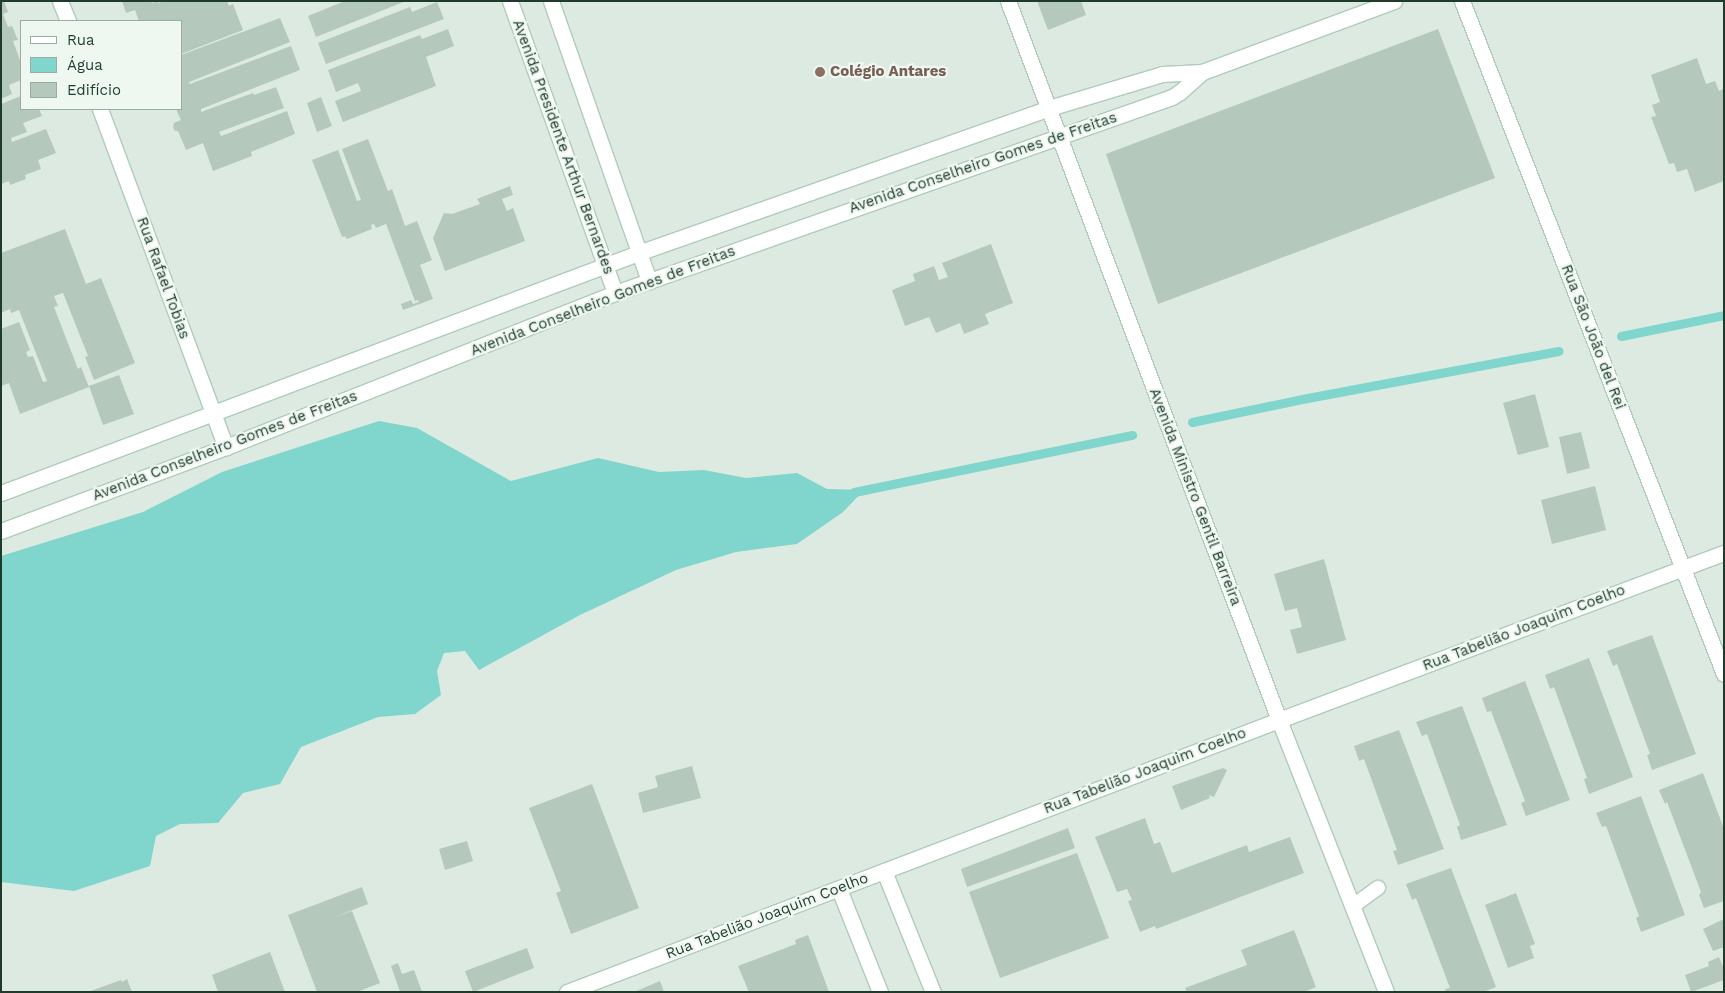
<!DOCTYPE html>
<html>
<head>
<meta charset="utf-8">
<style>
	body { margin:0 }
	#map { position:relative; width:1725px; height:993px; overflow:hidden; background:#ddeae1; font-family:"Work Sans",sans-serif }
	div>[style] { position:absolute }
	.water>* { inset:0; background:#80d5cd }
	.stream>* { height:9px; margin:-4.5px; padding:0 4.5px; transform-origin:4.5px; border-radius:4.5px; background:#80d5cd }
	.building>* { inset:0; background:#b5c8bc }
	.roads { filter:drop-shadow(1px 0 #b0cbba) drop-shadow(-1px 0 #b0cbba) drop-shadow(0 1px #b0cbba) drop-shadow(0 -1px #b0cbba) }
	.lane>* { height:14px; margin:-7px; padding:0 7px; transform-origin:7px; border-radius:7px; background:#fff }
	.street>* { height:15px; margin:-7.5px; padding:0 7.5px; transform-origin:7.5px; border-radius:7.5px; background:#fff }
	.secondary>* { height:15px; margin:-7.5px; padding:0 7.5px; transform-origin:7.5px; border-radius:7.5px; background:#fff }
	.dots>* { width:14px; height:14px; translate:-50% -50%; box-sizing:border-box; border:2px solid #eef7f0; border-radius:50% }
	span { translate:-50% -50%; white-space:nowrap; text-align:center; line-height:1.15; -webkit-text-stroke:4.5px #eef7f0; paint-order:stroke }
	.education-label { font-size:15px; color:#785e54; font-weight:700 }
	.left { translate:0 -50%; text-align:left }
	.street-label { font-size:15px; color:#1e3b2c }
	.frame { position:absolute; inset:0; border:2px solid #1e3b2c; pointer-events:none }
	.legend { position:absolute; left:20px; top:20px; width:162px; height:90px; box-sizing:border-box; background:#eef7f0; border:1px solid #9baca2; margin:0; padding:6px 9px; list-style:none; font-size:15px; color:#1e3b2c }
	.legend li { display:flex; align-items:center; gap:10px; height:25px }
	.legend b { width:25px; border:1px solid #9baca2 }
</style>
</head>
<body>
<div id="map">
	<div class="water">
		<i style="clip-path:polygon(379px 421px,417px 428px,511px 481px,598px 458px,659px 472px,704px 470px,746px 478px,797px 473px,827px 489px,864px 490px,843px 512px,797px 544px,736px 552px,676px 570px,580px 615px,479px 670px,465px 651px,444px 653px,437px 671px,441px 695px,415px 714px,378px 717px,301px 747px,280px 784px,243px 793px,218px 823px,180px 824px,156px 836px,150px 866px,74px 891px,1px 882px,1px 556px,143px 512px,222px 472px)"></i>
	</div>
	<div class="stream">
		<i style="left:1621px;top:336px;width:105px;rotate:-11.5deg"></i>
		<i style="left:1192px;top:422px;width:112px;rotate:-11.8deg"></i>
		<i style="left:1302px;top:399px;width:261px;rotate:-10.6deg"></i>
		<i style="left:854px;top:492px;width:284px;rotate:-11.6deg"></i>
	</div>
	<div class="building">
		<i style="clip-path:polygon(1px 1px,4px 1px,8px 12px,3px 14px,8px 27px,12px 26px,18px 40px,13px 41px,21px 63px,21px 80px,9px 85px,12px 94px,1px 99px)"></i>
		<i style="clip-path:polygon(122px 1px,151px 1px,152px 3px,157px 1px,158px 3px,164px 1px,227px 1px,229px 6px,233px 4px,243px 30px,181px 54px,181px 21px,139px 21px,135px 10px,126px 13px)"></i>
		<i style="clip-path:polygon(345px 1px,406px 1px,316px 37px,308px 16px)"></i>
		<i style="clip-path:polygon(1037px 1px,1081px 1px,1086px 15px,1048px 30px)"></i>
		<i style="clip-path:polygon(437px 2px,444px 19px,326px 64px,318px 43px,410px 7px,412px 12px)"></i>
		<i style="clip-path:polygon(280px 18px,290px 42px,189px 82px,190px 84px,291px 46px,300px 70px,201px 109px,201px 112px,253px 93px,254px 95px,276px 87px,284px 108px,219px 132px,221px 136px,287px 111px,295px 134px,251px 152px,252px 156px,213px 171px,203px 143px,186px 150px,178px 131px,175px 131px,173px 127px,174px 123px,181px 120px,176px 109px,181px 109px,181px 55px)"></i>
		<i style="clip-path:polygon(448px 29px,454px 46px,426px 57px,436px 86px,343px 122px,335px 101px,361px 91px,358px 83px,336px 92px,328px 70px,420px 35px,422px 39px)"></i>
		<i style="clip-path:polygon(1438px 29px,1495px 178px,1158px 304px,1106px 154px)"></i>
		<i style="clip-path:polygon(1697px 58px,1706px 84px,1715px 81px,1719px 91px,1723px 89px,1724px 91px,1724px 181px,1695px 192px,1687px 169px,1677px 172px,1674px 163px,1669px 164px,1651px 117px,1656px 116px,1652px 105px,1660px 102px,1651px 75px)"></i>
		<i style="clip-path:polygon(21px 96px,21px 109px,39px 109px,42px 116px,23px 123px,27px 132px,11px 138px,12px 142px,46px 129px,56px 153px,38px 160px,41px 169px,25px 175px,26px 179px,10px 185px,9px 181px,1px 184px,1px 104px)"></i>
		<i style="clip-path:polygon(321px 97px,332px 126px,317px 132px,307px 103px)"></i>
		<i style="clip-path:polygon(368px 139px,388px 191px,392px 189px,405px 226px,417px 221px,432px 260px,420px 265px,433px 299px,403px 310px,401px 304px,411px 300px,413px 304px,419px 302px,418px 300px,415px 301px,386px 224px,376px 228px,374px 224px,371px 225px,372px 229px,347px 239px,345px 236px,342px 237px,312px 160px,338px 150px,357px 201px,361px 200px,342px 149px)"></i>
		<i style="clip-path:polygon(510px 186px,513px 195px,502px 199px,507px 211px,513px 208px,525px 241px,445px 271px,433px 238px,444px 213px,452px 214px,480px 204px,477px 199px)"></i>
		<i style="clip-path:polygon(65px 229px,86px 284px,101px 278px,135px 363px,94px 380px,85px 357px,88px 356px,63px 293px,54px 296px,58px 306px,54px 307px,78px 369px,81px 367px,89px 387px,20px 414px,9px 383px,1px 386px,1px 329px,19px 322px,30px 350px,26px 352px,28px 357px,33px 356px,43px 382px,47px 381px,19px 310px,11px 313px,10px 309px,1px 313px,1px 253px)"></i>
		<i style="clip-path:polygon(991px 244px,1013px 303px,985px 314px,989px 324px,964px 334px,960px 323px,936px 333px,929px 317px,905px 326px,892px 290px,915px 281px,913px 274px,934px 266px,939px 280px,948px 277px,942px 263px)"></i>
		<i style="clip-path:polygon(119px 375px,134px 414px,103px 425px,89px 386px)"></i>
		<i style="clip-path:polygon(1535px 394px,1549px 447px,1518px 455px,1503px 403px)"></i>
		<i style="clip-path:polygon(1581px 432px,1590px 468px,1567px 474px,1559px 437px)"></i>
		<i style="clip-path:polygon(1595px 486px,1606px 530px,1552px 544px,1541px 500px)"></i>
		<i style="clip-path:polygon(1324px 559px,1346px 640px,1297px 654px,1290px 630px,1302px 627px,1297px 608px,1285px 611px,1274px 574px)"></i>
		<i style="clip-path:polygon(1652px 635px,1696px 754px,1652px 770px,1647px 755px,1650px 754px,1617px 664px,1613px 666px,1607px 651px)"></i>
		<i style="clip-path:polygon(1589px 658px,1633px 777px,1589px 794px,1584px 779px,1587px 778px,1554px 687px,1550px 689px,1545px 675px)"></i>
		<i style="clip-path:polygon(1525px 681px,1570px 800px,1526px 816px,1521px 803px,1525px 801px,1491px 711px,1487px 712px,1482px 698px)"></i>
		<i style="clip-path:polygon(1462px 706px,1507px 825px,1461px 840px,1457px 827px,1460px 825px,1427px 734px,1422px 736px,1416px 722px)"></i>
		<i style="clip-path:polygon(1399px 730px,1444px 849px,1398px 865px,1393px 851px,1397px 850px,1364px 759px,1359px 761px,1354px 746px)"></i>
		<i style="clip-path:polygon(692px 766px,701px 798px,643px 813px,638px 793px,658px 787px,655px 776px)"></i>
		<i style="clip-path:polygon(1223px 768px,1227px 770px,1214px 797px,1209px 795px,1210px 798px,1181px 810px,1172px 786px)"></i>
		<i style="clip-path:polygon(1703px 773px,1724px 829px,1724px 901px,1704px 908px,1699px 895px,1701px 892px,1667px 802px,1665px 804px,1659px 790px)"></i>
		<i style="clip-path:polygon(592px 784px,639px 908px,571px 934px,556px 893px,561px 891px,529px 808px)"></i>
		<i style="clip-path:polygon(1641px 796px,1685px 915px,1641px 932px,1636px 918px,1639px 916px,1606px 826px,1602px 827px,1596px 813px)"></i>
		<i style="clip-path:polygon(1145px 818px,1154px 844px,1160px 842px,1172px 873px,1247px 845px,1249px 852px,1290px 837px,1304px 873px,1156px 929px,1155px 926px,1140px 932px,1128px 901px,1132px 900px,1127px 889px,1117px 892px,1095px 837px)"></i>
		<i style="clip-path:polygon(1068px 828px,1075px 848px,967px 887px,961px 869px)"></i>
		<i style="clip-path:polygon(467px 841px,473px 861px,445px 870px,439px 849px)"></i>
		<i style="clip-path:polygon(1077px 853px,1109px 938px,1000px 978px,969px 892px)"></i>
		<i style="clip-path:polygon(1451px 868px,1496px 987px,1483px 992px,1446px 992px,1445px 989px,1450px 988px,1416px 898px,1412px 900px,1406px 884px)"></i>
		<i style="clip-path:polygon(362px 887px,368px 904px,332px 918px,352px 911px,380px 983px,357px 992px,317px 992px,288px 915px)"></i>
		<i style="clip-path:polygon(1516px 893px,1535px 944px,1530px 946px,1534px 958px,1508px 968px,1485px 905px)"></i>
		<i style="clip-path:polygon(1724px 919px,1724px 947px,1713px 951px,1703px 929px)"></i>
		<i style="clip-path:polygon(1294px 930px,1316px 987px,1304px 992px,1187px 992px,1185px 988px,1247px 965px,1241px 950px)"></i>
		<i style="clip-path:polygon(808px 935px,829px 992px,749px 992px,738px 966px,796px 944px,795px 940px)"></i>
		<i style="clip-path:polygon(527px 948px,534px 968px,473px 992px,465px 971px)"></i>
		<i style="clip-path:polygon(270px 952px,285px 992px,218px 992px,212px 975px)"></i>
		<i style="clip-path:polygon(1719px 957px,1724px 969px,1724px 980px,1691px 992px,1685px 975px,1709px 966px,1708px 962px)"></i>
		<i style="clip-path:polygon(398px 963px,402px 974px,414px 970px,422px 992px,400px 992px,391px 966px)"></i>
		<i style="clip-path:polygon(127px 979px,132px 992px,88px 992px,121px 980px,122px 982px)"></i>
		<i style="clip-path:polygon(660px 981px,664px 992px,634px 992px)"></i>
	</div>
	<div class="roads">
		<div class="lane">
			<i style="left:1353px;top:906px;width:31px;rotate:-36deg"></i>
		</div>
		<div class="street">
			<i style="left:60px;top:1px;width:22px;rotate:68deg"></i>
			<i style="left:510px;top:1px;width:310px;rotate:70.2deg"></i>
			<i style="left:551px;top:1px;width:297px;rotate:70.7deg"></i>
			<i style="left:1008px;top:1px;width:768px;rotate:69.35deg"></i>
			<i style="left:1279px;top:720px;width:292px;rotate:68.5deg"></i>
			<i style="left:1462px;top:1px;width:722px;rotate:68.73deg"></i>
			<i style="left:100px;top:109px;width:361px;rotate:69.6deg"></i>
			<i style="left:884px;top:871px;width:131px;rotate:68deg"></i>
			<i style="left:839px;top:889px;width:111px;rotate:68.3deg"></i>
			<i style="left:567px;top:992px;width:762px;rotate:-20.91deg"></i>
			<i style="left:1279px;top:720px;width:475px;rotate:-20.6deg"></i>
		</div>
		<div class="secondary">
			<i style="left:1px;top:493px;width:681px;rotate:-20.64deg"></i>
			<i style="left:638px;top:253px;width:436px;rotate:-19.4deg"></i>
			<i style="left:1049px;top:108px;width:118px;rotate:-16.7deg"></i>
			<i style="left:1162px;top:74px;width:40px;rotate:-2.9deg"></i>
			<i style="left:1202px;top:72px;width:205px;rotate:-20.3deg"></i>
			<i style="left:1px;top:531px;width:240px;rotate:-20.5deg"></i>
			<i style="left:226px;top:447px;width:418px;rotate:-21.6deg"></i>
			<i style="left:615px;top:293px;width:590px;rotate:-19.39deg"></i>
			<i style="left:1172px;top:97px;width:9px;rotate:-32deg"></i>
			<i style="left:1180px;top:92px;width:30px;rotate:-42deg"></i>
		</div>
	</div>
	<div class="dots">
		<i style="left:820px;top:72px;background:#8d6e63"></i>
	</div>
	<div class="education-label">
		<span class="left" style="left:830px;top:72px">Colégio Antares</span>
	</div>
	<div class="street-label">
		<span style="left:563px;top:147px;rotate:70deg">Avenida Presidente Arthur Bernardes</span>
		<span style="left:983px;top:163px;rotate:-19deg">Avenida Conselheiro Gomes de Freitas</span>
		<span style="left:163px;top:278px;rotate:70deg">Rua Rafael Tobias</span>
		<span style="left:603px;top:301px;rotate:-21deg">Avenida Conselheiro Gomes de Freitas</span>
		<span style="left:1593px;top:337px;rotate:69deg">Rua São João del Rei</span>
		<span style="left:225px;top:446px;rotate:-21deg">Avenida Conselheiro Gomes de Freitas</span>
		<span style="left:1195px;top:497px;rotate:69deg">Avenida Ministro Gentil Barreira</span>
		<span style="left:1524px;top:628px;rotate:-21deg">Rua Tabelião Joaquim Coelho</span>
		<span style="left:1145px;top:771px;rotate:-21deg">Rua Tabelião Joaquim Coelho</span>
		<span style="left:767px;top:916px;rotate:-21deg">Rua Tabelião Joaquim Coelho</span>
	</div>
	<div class="frame"></div>
	<ul class="legend">
	<li><b style="height:6px;background:#fff"></b>Rua</li>
	<li><b style="height:14px;background:#80d5cd"></b>Água</li>
	<li><b style="height:14px;background:#b5c8bc"></b>Edifício</li>
	</ul>
</div>
</body>
</html>
